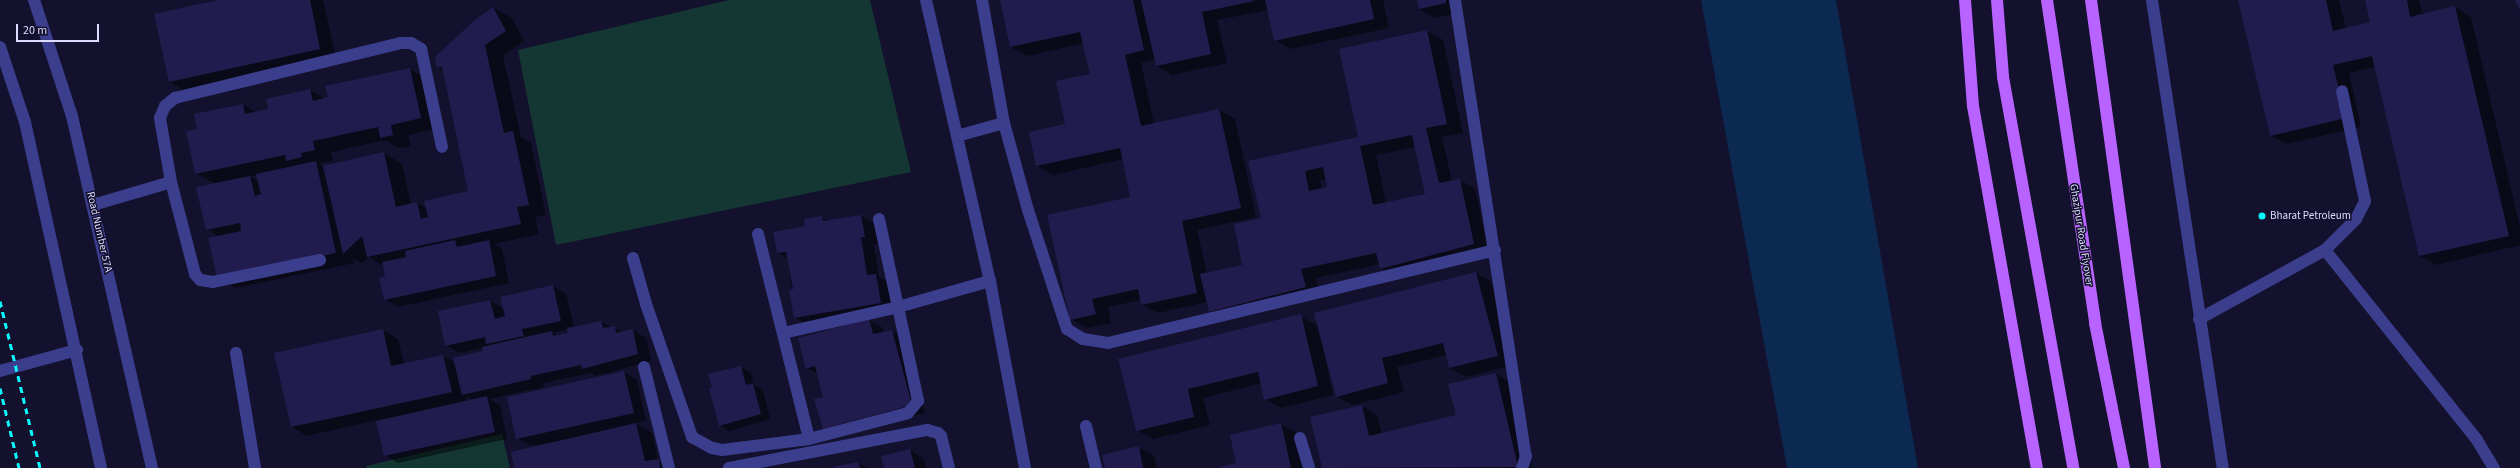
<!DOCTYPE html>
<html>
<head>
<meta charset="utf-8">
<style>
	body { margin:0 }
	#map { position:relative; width:2520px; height:468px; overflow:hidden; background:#13112d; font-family:"Source Sans 3",sans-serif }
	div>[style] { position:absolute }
	.green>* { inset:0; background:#143733 }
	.water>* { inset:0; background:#0c2a51 }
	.shadow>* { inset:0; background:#0007 }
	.building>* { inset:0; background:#221c4e }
	.minor>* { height:12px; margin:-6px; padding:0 6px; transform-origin:6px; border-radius:6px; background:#3b3e8d }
	.major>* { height:12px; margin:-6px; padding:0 6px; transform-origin:6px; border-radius:6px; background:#b863ff }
	.rail>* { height:3px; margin-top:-1.5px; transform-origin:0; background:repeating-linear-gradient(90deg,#08faff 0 6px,transparent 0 11px) }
	.dots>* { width:11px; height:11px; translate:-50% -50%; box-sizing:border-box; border:2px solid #13112d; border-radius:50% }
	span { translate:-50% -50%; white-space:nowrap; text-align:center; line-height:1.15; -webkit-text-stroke:3px #13112d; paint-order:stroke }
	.poi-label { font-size:11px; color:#dedcff }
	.left { translate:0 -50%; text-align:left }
	.street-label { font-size:11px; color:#dedcff }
	.scale { position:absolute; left:16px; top:24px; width:83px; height:18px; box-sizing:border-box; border:2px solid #dedcff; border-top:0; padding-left:5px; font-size:12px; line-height:14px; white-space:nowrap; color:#dedcff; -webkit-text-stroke:3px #13112d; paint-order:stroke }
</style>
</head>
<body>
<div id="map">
	<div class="green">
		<i style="clip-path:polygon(729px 0,870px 0,911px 172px,556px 245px,518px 50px)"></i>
		<i style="clip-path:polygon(502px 434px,510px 468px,367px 468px,366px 466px)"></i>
	</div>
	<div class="water">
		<i style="clip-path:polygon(1701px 0,1836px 0,1918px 468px,1787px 468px)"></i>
	</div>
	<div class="shadow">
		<i style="clip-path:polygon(223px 0,323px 0,336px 58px,185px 91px,170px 82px)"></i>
		<i style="clip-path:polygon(evenodd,1001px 0,1383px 0,1389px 28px,1290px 49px,1275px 40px,1268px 10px,1217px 20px,1227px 63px,1172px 75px,1157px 66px,1155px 60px,1141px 63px,1154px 124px,1219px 110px,1235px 119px,1256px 217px,1197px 230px,1207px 274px,1243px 265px,1262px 219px,1249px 162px,1360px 138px,1427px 31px,1443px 40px,1463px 133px,1442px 137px,1452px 182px,1460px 180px,1475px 189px,1489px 253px,1396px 278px,1380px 268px,1380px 264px,1316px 278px,1321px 296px,1225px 320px,1210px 311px,1207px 302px,1158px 313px,1142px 304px,1141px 300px,1108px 307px,1111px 323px,1087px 328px,1071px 319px,1132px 198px,1123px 159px,1053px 175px,1037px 166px,1066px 125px,1091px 74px,1084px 43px,1027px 56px,1011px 47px,1001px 0,1415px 147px,1426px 195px,1386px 203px,1376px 155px,1415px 147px,1001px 0,1327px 179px,1329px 188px,1322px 189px,1320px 180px,1327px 179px)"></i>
		<i style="clip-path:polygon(1418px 0,1459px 0,1462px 12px,1435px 18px,1419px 9px)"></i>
		<i style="clip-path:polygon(2239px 0,2339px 0,2346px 29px,2371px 23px,2368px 0,2419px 0,2423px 15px,2455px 7px,2471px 17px,2520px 227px,2520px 245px,2436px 265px,2420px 256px,2376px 67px,2349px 73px,2361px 127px,2286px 144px,2270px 135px)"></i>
		<i style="clip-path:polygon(evenodd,494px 8px,512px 18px,524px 41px,503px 56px,521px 137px,531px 143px,546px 215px,535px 217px,539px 234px,494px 244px,502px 249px,509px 283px,398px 307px,385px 299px,387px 277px,384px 266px,369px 257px,362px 263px,353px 258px,354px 263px,236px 288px,218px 278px,219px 237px,207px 229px,215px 184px,196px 173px,198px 130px,243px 105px,256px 112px,270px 110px,310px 90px,325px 99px,410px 69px,428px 79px,439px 128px,408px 135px,411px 146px,399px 148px,385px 140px,331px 152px,333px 160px,319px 164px,323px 167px,384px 153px,402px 164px,411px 205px,417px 203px,427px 209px,469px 192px,443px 70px,438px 68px,477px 19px,494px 8px,257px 175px,259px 182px,249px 176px,257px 175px)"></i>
		<i style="clip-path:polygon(861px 216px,874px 223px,878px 244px,874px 245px,879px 277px,889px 282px,894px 310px,808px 325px,795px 317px,788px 259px,778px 253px,822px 217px,829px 221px)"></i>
		<i style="clip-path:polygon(1476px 273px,1492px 282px,1513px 365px,1466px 377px,1450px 368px,1447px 355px,1397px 367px,1404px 392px,1352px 405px,1336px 396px,1321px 337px,1333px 395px,1281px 408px,1265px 399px,1262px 383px,1203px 398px,1210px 425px,1153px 439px,1137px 430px,1119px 360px,1300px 316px,1318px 326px)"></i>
		<i style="clip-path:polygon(evenodd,553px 286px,566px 294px,574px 327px,601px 322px,623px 332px,633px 330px,646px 338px,651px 361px,596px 376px,591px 373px,543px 383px,544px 387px,489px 399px,500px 405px,507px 439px,398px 463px,385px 455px,377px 420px,307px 436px,291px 426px,383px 330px,398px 339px,404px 364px,443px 356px,456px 363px,484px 352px,483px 348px,460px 353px,446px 345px,490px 301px,504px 309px,553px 286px,568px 329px,569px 334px,558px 336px,553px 333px,568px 329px,553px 286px,466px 396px,474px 400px,467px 402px,466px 396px)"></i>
		<i style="clip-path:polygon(869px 320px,883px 328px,884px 333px,891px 331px,905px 338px,925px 413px,837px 436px,823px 428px,825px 398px,818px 374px,807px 368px)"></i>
		<i style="clip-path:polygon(741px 367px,751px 373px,754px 385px,763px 390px,770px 419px,729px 431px,720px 425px)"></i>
		<i style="clip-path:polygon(624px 372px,637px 380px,646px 421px,635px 423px,652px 433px,658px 460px,671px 468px,515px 468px,586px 436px,531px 446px,517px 438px)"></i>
		<i style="clip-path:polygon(1496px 374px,1511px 383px,1532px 468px,1323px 468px,1311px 418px,1362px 406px,1377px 415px,1382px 434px,1457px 416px)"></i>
		<i style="clip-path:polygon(1281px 424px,1297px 433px,1304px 468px,1219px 468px,1237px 464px)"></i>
		<i style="clip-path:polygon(1138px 447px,1154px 456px,1157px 468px,1106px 468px)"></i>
		<i style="clip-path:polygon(910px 450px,923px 458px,926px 468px,885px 468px)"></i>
		<i style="clip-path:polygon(858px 463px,868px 468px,835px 468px)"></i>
	</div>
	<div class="building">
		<i style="clip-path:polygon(218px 0,310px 0,320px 49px,169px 82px,154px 14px)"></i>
		<i style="clip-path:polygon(1000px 0,1133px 0,1144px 50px,1125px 55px,1141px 126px,1219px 109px,1241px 208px,1182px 221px,1197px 293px,1141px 305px,1138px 289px,1092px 299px,1096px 314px,1070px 320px,1047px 215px,1130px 197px,1120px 148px,1036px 166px,1029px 132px,1065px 124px,1056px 81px,1090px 74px,1080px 32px,1010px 47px)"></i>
		<i style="clip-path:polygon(1141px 0,1253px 0,1254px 1px,1202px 12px,1211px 54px,1156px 66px)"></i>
		<i style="clip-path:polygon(1265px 0,1370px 0,1374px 19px,1274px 41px)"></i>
		<i style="clip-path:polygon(1417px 0,1446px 0,1446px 3px,1419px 9px)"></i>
		<i style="clip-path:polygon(2238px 0,2326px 0,2333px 31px,2370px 22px,2365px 0,2407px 0,2410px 17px,2455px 6px,2509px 236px,2419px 256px,2372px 56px,2333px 65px,2346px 118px,2270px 136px)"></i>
		<i style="clip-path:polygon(2515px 0,2520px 0,2520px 10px)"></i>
		<i style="clip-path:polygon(493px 7px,506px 31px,485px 45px,504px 133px,513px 131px,529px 205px,517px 207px,521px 224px,367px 257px,362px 236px,343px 254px,323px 166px,384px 152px,396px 207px,417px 202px,421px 219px,428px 217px,424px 201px,468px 191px,442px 67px,437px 68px,435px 57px,476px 19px)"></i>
		<i style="clip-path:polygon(evenodd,1427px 30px,1447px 124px,1426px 128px,1439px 183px,1460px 179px,1474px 244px,1380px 269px,1376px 253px,1301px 269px,1306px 287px,1209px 312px,1200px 274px,1242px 265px,1234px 224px,1261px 218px,1248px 161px,1358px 137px,1339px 49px,1427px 30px,1412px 135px,1425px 194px,1373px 205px,1360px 146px,1412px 135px,1427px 30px,1323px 167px,1327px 187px,1309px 191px,1305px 171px,1323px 167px)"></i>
		<i style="clip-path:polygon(410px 68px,421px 118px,391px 125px,393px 135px,380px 138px,378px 127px,313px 141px,315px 150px,301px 153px,302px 157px,286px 161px,285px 155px,195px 174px,186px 131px,197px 129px,194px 114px,243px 104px,245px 114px,268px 109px,266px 99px,310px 89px,313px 101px,328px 97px,325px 86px)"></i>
		<i style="clip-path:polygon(316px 161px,336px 253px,217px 278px,208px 238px,241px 231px,240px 223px,206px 230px,196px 187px,250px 176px,255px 196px,261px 194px,256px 174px)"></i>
		<i style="clip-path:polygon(861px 215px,865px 237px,861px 237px,867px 275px,876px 274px,881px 303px,794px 318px,789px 290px,793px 289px,786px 252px,777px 253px,773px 232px,805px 226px,804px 219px,822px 216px,823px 221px)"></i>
		<i style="clip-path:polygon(455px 240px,457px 247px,489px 240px,496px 276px,384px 300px,379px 278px,385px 276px,382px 262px,406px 257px,405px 251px)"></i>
		<i style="clip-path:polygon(1476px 272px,1498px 356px,1449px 368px,1443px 343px,1382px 358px,1388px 383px,1336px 397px,1314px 313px)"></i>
		<i style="clip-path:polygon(553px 285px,561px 321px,522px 329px,524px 336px,486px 344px,485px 337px,445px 346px,438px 311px,490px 300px,495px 319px,505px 316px,500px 297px)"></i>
		<i style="clip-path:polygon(1301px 314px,1318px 386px,1264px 400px,1258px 372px,1188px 389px,1194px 417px,1136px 431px,1118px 359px)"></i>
		<i style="clip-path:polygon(869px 319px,873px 334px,892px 330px,912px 405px,823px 429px,814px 399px,823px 397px,815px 366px,806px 369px,798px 338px)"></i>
		<i style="clip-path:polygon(601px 321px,603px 328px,615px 326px,616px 333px,633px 329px,638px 354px,582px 369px,581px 365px,531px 376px,531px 379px,462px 395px,453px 358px,483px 351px,482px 347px,552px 331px,553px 336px,568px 333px,567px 328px)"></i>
		<i style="clip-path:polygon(383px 329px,391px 366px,443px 355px,452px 392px,291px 427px,274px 353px)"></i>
		<i style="clip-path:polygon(741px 366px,746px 385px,753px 383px,761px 414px,719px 426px,709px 388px,712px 387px,708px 374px)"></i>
		<i style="clip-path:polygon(624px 371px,634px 413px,516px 439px,507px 397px)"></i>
		<i style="clip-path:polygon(1496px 373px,1518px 467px,1322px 468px,1310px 417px,1362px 405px,1369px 436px,1456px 415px,1448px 384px)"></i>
		<i style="clip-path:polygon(487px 396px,495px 432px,384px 456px,376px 421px)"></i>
		<i style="clip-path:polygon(636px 423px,645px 461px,659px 459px,660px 468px,514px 468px,511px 452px)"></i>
		<i style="clip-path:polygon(1281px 423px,1291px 468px,1217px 468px,1236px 463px,1230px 435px)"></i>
		<i style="clip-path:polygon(1139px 446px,1143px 468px,1105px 468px,1102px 455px)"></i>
		<i style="clip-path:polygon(910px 449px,915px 468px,884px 468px,881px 456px)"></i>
		<i style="clip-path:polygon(858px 462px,860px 468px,833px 468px,833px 467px)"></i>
	</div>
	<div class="minor">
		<i style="left:34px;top:0;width:122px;rotate:71.9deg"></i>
		<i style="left:72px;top:116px;width:361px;rotate:77.2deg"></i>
		<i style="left:926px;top:0;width:288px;rotate:77.2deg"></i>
		<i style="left:990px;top:281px;width:190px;rotate:79.4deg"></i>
		<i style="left:982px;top:0;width:125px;rotate:79.9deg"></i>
		<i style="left:1004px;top:123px;width:90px;rotate:74.6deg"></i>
		<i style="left:1028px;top:210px;width:125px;rotate:71.9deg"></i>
		<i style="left:1067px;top:329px;width:19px;rotate:32deg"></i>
		<i style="left:1083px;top:339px;width:25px;rotate:9deg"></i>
		<i style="left:1108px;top:343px;width:398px;rotate:-13.5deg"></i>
		<i style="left:1455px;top:0;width:461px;rotate:81.2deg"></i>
		<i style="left:1526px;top:456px;width:13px;rotate:108deg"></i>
		<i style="left:2152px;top:0;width:473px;rotate:81.4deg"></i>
		<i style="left:0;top:47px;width:79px;rotate:71.6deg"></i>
		<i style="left:25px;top:122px;width:354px;rotate:77.6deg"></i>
		<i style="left:957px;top:136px;width:49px;rotate:-15.5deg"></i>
		<i style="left:93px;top:205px;width:81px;rotate:-16.4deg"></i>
		<i style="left:758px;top:234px;width:211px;rotate:76deg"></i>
		<i style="left:2325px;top:250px;width:44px;rotate:-45deg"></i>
		<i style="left:2356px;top:219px;width:20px;rotate:-63deg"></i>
		<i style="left:2365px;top:201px;width:112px;rotate:-101.8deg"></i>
		<i style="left:633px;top:258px;width:48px;rotate:74.2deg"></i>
		<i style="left:646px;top:304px;width:141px;rotate:70.9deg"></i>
		<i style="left:692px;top:437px;width:23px;rotate:29deg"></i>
		<i style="left:712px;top:448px;width:10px;rotate:11deg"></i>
		<i style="left:722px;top:450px;width:88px;rotate:-7.2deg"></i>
		<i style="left:809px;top:439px;width:102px;rotate:-14.7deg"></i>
		<i style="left:908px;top:413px;width:16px;rotate:-50deg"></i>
		<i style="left:918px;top:401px;width:96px;rotate:-102deg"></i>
		<i style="left:898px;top:307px;width:96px;rotate:-15.8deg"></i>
		<i style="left:320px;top:260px;width:109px;rotate:168.4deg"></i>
		<i style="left:213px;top:282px;width:13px;rotate:-171deg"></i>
		<i style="left:200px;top:280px;width:8px;rotate:-130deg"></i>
		<i style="left:195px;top:274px;width:95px;rotate:-104.6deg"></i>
		<i style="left:171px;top:182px;width:65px;rotate:-99.8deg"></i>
		<i style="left:160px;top:118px;width:13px;rotate:-67deg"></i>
		<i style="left:165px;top:106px;width:13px;rotate:-39deg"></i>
		<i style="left:175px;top:98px;width:233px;rotate:-13.7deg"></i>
		<i style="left:401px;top:43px;width:10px"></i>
		<i style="left:411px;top:43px;width:12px;rotate:31deg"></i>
		<i style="left:421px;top:49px;width:100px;rotate:77.9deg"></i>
		<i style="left:2199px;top:319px;width:144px;rotate:-28.7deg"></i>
		<i style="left:2325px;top:250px;width:243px;rotate:51.3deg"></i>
		<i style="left:2477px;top:440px;width:33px;rotate:59deg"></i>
		<i style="left:783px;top:333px;width:118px;rotate:-12.7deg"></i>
		<i style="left:898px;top:307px;width:90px;rotate:-102.2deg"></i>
		<i style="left:236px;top:353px;width:117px;rotate:80.6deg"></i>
		<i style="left:644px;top:367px;width:104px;rotate:76.1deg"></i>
		<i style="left:0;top:371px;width:80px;rotate:-15.3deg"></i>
		<i style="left:1086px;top:426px;width:43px;rotate:76.6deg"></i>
		<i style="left:1300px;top:438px;width:31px;rotate:73deg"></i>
		<i style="left:729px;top:468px;width:202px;rotate:-10.9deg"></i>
		<i style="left:927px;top:430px;width:11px;rotate:15deg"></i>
		<i style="left:938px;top:433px;width:4px;rotate:45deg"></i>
		<i style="left:941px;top:436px;width:33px;rotate:76deg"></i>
	</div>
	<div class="major">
		<i style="left:1965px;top:0;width:106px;rotate:85.7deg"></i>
		<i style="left:1973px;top:106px;width:368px;rotate:80deg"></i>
		<i style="left:1997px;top:0;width:77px;rotate:85.5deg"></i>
		<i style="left:2003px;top:77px;width:397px;rotate:79.8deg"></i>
		<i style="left:2047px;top:0;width:327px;rotate:81.5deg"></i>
		<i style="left:2095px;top:323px;width:148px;rotate:78.7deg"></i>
		<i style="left:2091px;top:0;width:472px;rotate:82.2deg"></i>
	</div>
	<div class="rail">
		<i style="left:0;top:301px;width:172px;rotate:76.5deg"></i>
		<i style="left:0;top:388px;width:82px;rotate:76.6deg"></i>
	</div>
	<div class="dots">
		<i style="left:2262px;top:216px;background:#08faff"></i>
	</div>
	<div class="poi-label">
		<span class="left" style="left:2270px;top:216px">Bharat Petroleum</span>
	</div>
	<div class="street-label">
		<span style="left:99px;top:232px;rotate:77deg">Road Number 57A</span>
		<span style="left:2081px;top:235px;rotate:81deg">Ghazipur Road Flyover</span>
	</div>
	<div class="scale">20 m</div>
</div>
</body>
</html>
